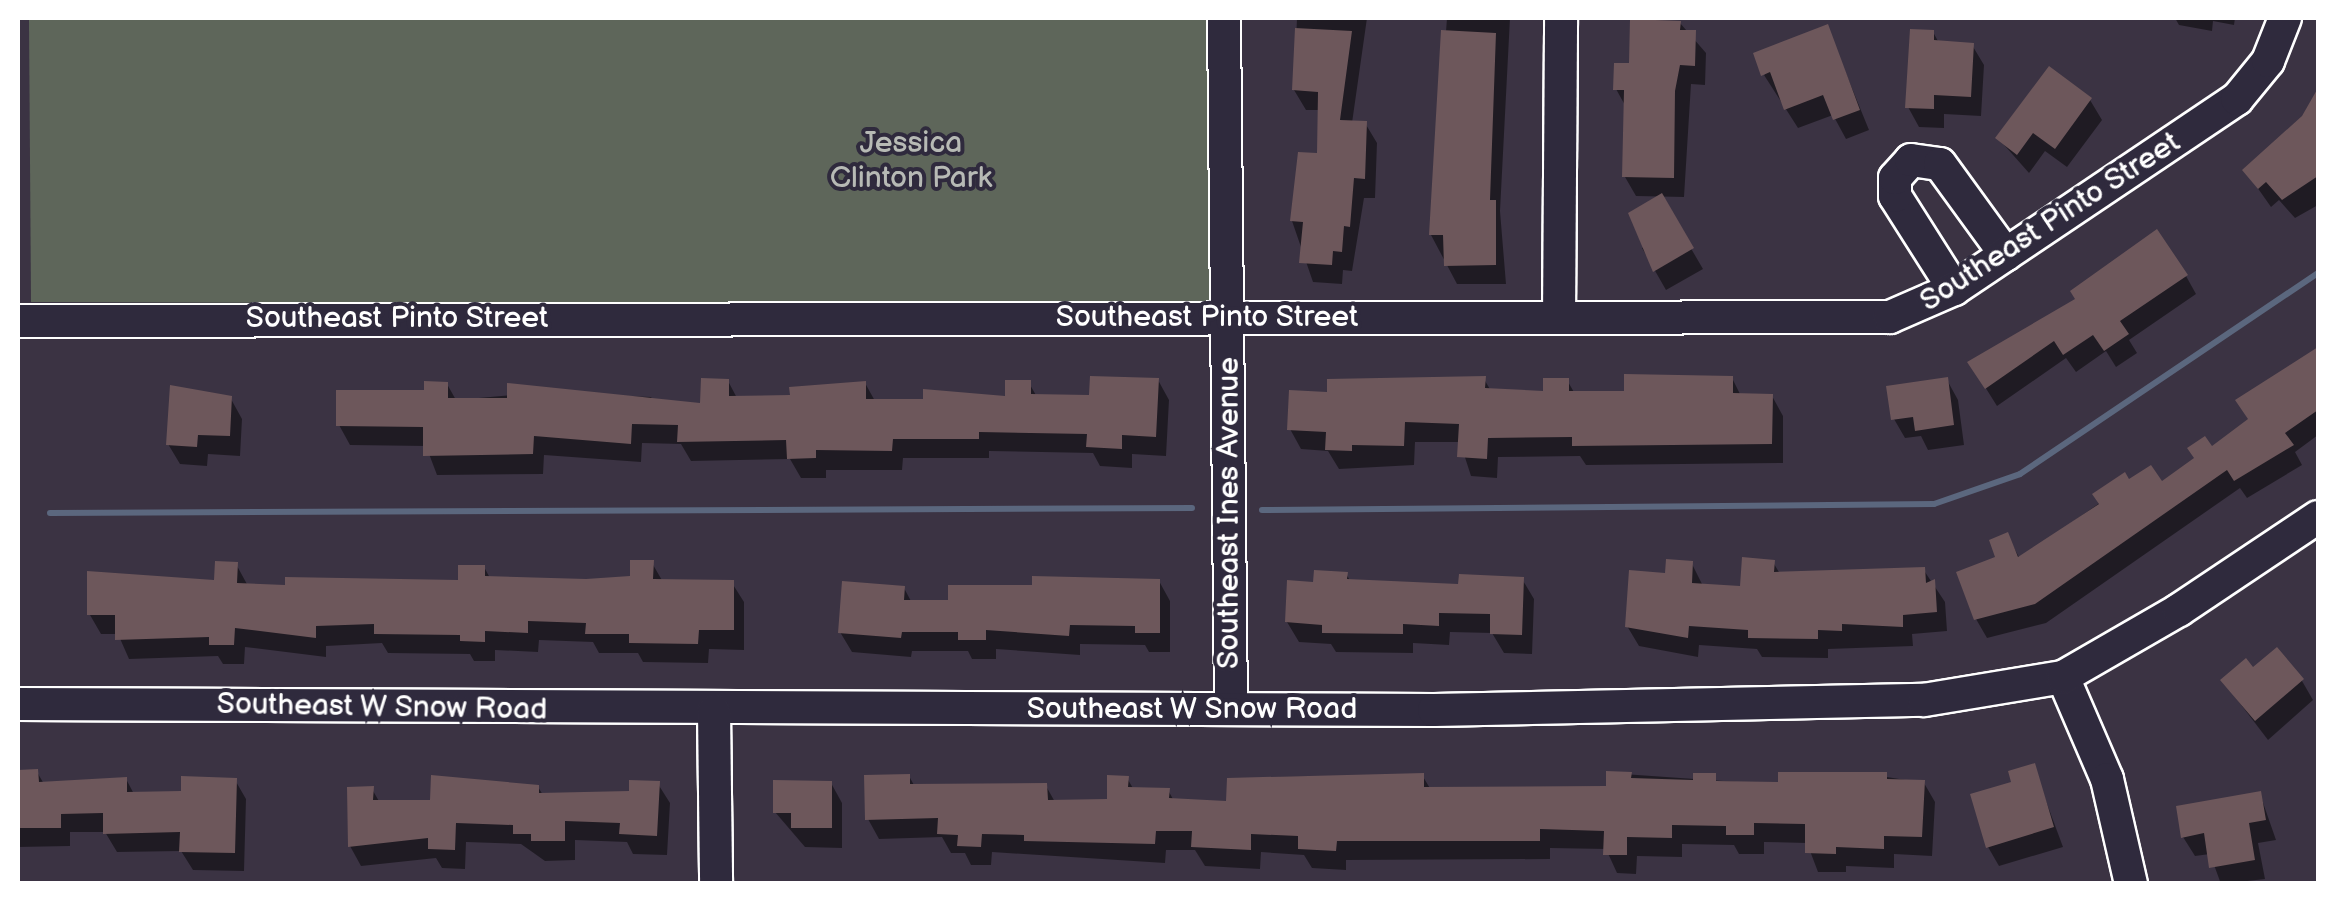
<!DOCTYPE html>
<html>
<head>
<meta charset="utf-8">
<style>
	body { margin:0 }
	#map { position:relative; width:2336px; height:901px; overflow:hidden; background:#3b3343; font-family:"Balsamiq Sans",sans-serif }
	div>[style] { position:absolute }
	.green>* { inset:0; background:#5e665a }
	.shadow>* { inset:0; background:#0007 }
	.stream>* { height:6px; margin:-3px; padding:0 3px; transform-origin:3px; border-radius:3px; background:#5b677e }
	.building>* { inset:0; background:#6d575b }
	.roads { filter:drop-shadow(2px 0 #fff) drop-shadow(-2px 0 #fff) drop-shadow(0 2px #fff) drop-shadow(0 -2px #fff) }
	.minor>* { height:32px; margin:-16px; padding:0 16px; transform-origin:16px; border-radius:16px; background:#2f2a3d }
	span { translate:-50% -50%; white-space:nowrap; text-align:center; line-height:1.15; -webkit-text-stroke:8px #2f2a3d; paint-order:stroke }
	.park-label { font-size:30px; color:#b7bab5 }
	.street-label { font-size:30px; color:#fff }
	.frame { position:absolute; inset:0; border:20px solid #fff; pointer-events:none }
</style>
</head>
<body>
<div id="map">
	<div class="green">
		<i style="clip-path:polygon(29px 18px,1215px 18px,1216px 306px,31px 302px)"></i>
	</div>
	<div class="shadow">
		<i style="clip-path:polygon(1297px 18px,1367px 18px,1352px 123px,1365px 123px,1377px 143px,1375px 198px,1364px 198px,1352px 271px,1343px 270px,1342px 284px,1313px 282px,1292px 221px,1319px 155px,1320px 110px,1306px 110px,1294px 90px)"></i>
		<i style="clip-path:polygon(1447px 18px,1510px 18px,1500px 211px,1506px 284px,1457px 284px,1431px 235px)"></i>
		<i style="clip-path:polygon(2175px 18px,2224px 20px,2235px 18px,2234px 25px,2213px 21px,2212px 31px,2179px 25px)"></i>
		<i style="clip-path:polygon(1680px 23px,1706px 53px,1705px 85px,1691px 84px,1684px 197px,1636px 196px,1625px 177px,1626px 107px,1616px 89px,1631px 66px)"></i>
		<i style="clip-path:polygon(1827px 27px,1869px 130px,1846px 139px,1833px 115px,1798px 128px,1764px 75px)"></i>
		<i style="clip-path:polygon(1933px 32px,1939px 43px,1972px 45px,1984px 65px,1981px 116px,1944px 114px,1944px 128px,1919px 127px,1908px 107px)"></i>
		<i style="clip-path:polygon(2318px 93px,2318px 205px,2295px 218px,2279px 200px,2271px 207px,2245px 170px,2304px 118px)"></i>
		<i style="clip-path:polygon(2090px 100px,2102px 120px,2067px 167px,2045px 151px,2029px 173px,1998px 138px)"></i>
		<i style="clip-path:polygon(1661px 197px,1703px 269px,1666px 290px,1642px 248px,1649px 243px)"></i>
		<i style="clip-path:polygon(2186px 276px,2196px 294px,2129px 340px,2137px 353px,2116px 367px,2106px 351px,2076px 372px,2066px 358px,1997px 406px,1970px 363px)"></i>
		<i style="clip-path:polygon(2318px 349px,2318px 435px,2295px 452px,2302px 465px,2247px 498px,2240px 488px,2046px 623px,1987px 638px,1976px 619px,2007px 535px,2020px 559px,2128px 483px,2161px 485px,2250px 421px,2239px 401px)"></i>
		<i style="clip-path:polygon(1732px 378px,1741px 396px,1772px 396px,1783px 416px,1783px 463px,1586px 465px,1580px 456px,1498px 457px,1497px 478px,1471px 476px,1460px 442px,1415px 442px,1414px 465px,1339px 469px,1328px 451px,1301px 449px,1290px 429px,1329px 394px,1484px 379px,1491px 391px,1545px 394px,1567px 380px,1575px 394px,1626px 394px)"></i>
		<i style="clip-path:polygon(1158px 380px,1169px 400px,1166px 456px,1132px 454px,1132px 468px,1100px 466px,1093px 453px,989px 451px,989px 458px,903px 458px,902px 470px,826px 470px,826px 478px,801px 478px,790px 459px,691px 461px,681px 444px,642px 443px,641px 462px,544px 455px,543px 474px,437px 475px,426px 446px,350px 445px,339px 425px,447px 384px,456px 400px,536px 393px,651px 397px,656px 405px,702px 406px,728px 381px,737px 398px,792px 397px,865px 383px,875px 401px,1007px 399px,1029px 383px,1037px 397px,1091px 398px)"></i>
		<i style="clip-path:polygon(1947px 380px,1958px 400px,1964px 445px,1928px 450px,1921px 436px,1905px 438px,1894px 419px)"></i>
		<i style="clip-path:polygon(231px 399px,242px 419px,240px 456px,208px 454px,207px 466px,180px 464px,168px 444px)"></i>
		<i style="clip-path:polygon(1773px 562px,1780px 574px,1923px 569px,1945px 602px,1947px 631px,1912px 634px,1913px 646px,1828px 649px,1828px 658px,1762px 657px,1757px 649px,1699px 645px,1698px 657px,1639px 646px,1627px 626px,1667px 576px,1692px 564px,1703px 586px,1743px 589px)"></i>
		<i style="clip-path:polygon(652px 563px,663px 582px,732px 583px,744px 602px,744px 650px,709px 649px,708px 663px,643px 662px,638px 653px,599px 653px,593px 642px,539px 640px,538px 652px,495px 650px,495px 661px,474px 661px,470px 654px,388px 653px,382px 643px,326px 646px,326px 657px,245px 647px,244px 664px,223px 664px,218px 656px,129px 659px,118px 634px,101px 634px,90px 615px,216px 582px,236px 564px,248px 586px,460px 582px,484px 567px,490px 578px,586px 582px,633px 578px)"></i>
		<i style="clip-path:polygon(1346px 574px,1351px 582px,1461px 586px,1522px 579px,1534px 599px,1532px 654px,1504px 653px,1492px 633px,1450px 632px,1449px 645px,1413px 643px,1413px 653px,1336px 652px,1331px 644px,1299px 642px,1287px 622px,1315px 585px)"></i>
		<i style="clip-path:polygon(1159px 581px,1170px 601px,1170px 652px,1149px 652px,1145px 645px,1080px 644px,1080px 655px,996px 649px,996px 659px,972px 659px,968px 651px,912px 651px,911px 657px,852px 652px,840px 632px,904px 588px,912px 603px,950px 603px)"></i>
		<i style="clip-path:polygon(2253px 671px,2302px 681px,2313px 700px,2268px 740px,2223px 681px)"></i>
		<i style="clip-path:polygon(2033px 766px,2063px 847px,1999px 866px,1988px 847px,2014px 784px)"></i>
		<i style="clip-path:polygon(18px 772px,37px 772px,44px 784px,126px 779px,134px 794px,183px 793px,235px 780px,246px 799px,244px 871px,193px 870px,181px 851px,117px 852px,105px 832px,70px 832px,70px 846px,18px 847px)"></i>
		<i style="clip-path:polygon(1609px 773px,1781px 785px,1862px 773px,1924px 783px,1935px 802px,1932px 856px,1894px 854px,1894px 868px,1846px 866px,1846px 872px,1818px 872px,1807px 843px,1764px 842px,1764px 854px,1739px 854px,1734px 845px,1682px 844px,1682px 857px,1637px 856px,1636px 874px,1617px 873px,1606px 849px,1550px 848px,1550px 859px,1346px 860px,1346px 870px,1312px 868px,1304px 855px,1261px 852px,1260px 869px,1205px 866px,1195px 850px,1166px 850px,1165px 863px,992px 852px,991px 865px,971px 865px,965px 853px,951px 853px,942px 837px,879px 839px,868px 819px,909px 776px,915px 787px,1046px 786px,1055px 802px,1109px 801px,1127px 778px,1134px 790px,1168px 790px,1174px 801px,1229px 804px,1277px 777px,1422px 775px,1431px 790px,1608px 789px)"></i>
		<i style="clip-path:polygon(831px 783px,842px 803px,842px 848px,805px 847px,775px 812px)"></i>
		<i style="clip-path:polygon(658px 784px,670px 803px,667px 855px,633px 854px,627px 842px,575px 840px,575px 860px,545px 861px,521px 844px,466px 842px,465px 869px,442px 868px,436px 858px,361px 866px,350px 846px,372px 789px,380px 803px,433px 802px,538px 787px,543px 795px,631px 793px)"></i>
		<i style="clip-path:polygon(2260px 794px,2276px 840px,2258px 843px,2265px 879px,2221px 884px,2210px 854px,2195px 856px,2183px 837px)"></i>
	</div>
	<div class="stream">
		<i style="left:1262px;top:510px;width:672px;rotate:-0.51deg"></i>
		<i style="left:1934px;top:504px;width:91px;rotate:-19.2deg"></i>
		<i style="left:2020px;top:474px;width:359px;rotate:-34deg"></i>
		<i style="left:50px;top:513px;width:1142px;rotate:-0.25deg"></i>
	</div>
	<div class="building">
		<i style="clip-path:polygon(1630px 19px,1681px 21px,1680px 30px,1696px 30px,1695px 66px,1680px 65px,1675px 91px,1674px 178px,1622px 177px,1624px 90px,1613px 90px,1614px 63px,1629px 63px)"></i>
		<i style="clip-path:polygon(1828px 24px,1860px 110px,1833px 120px,1823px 95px,1784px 110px,1770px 72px,1761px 76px,1753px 53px)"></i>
		<i style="clip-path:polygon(1295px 28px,1352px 31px,1340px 120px,1367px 121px,1365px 179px,1354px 178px,1350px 227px,1344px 226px,1342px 252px,1333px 251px,1332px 265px,1299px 263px,1303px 222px,1290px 221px,1298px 152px,1317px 153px,1318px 92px,1292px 90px)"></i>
		<i style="clip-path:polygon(1910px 29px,1934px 30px,1934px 40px,1974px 43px,1971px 97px,1934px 95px,1934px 109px,1905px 108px)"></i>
		<i style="clip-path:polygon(1441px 30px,1496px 33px,1490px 200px,1496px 200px,1496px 265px,1444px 266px,1443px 235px,1429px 235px)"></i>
		<i style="clip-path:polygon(2049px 66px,2092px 98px,2055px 149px,2033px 133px,2017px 155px,1995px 138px)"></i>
		<i style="clip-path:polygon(2318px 88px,2318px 176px,2282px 200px,2266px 182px,2258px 189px,2242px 170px,2302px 116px)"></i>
		<i style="clip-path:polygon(1662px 193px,1694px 248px,1653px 272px,1628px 213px)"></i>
		<i style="clip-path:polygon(2157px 229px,2188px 275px,2120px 321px,2129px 334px,2104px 351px,2093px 335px,2063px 355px,2054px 341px,1985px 389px,1967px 362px,2075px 299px,2070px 291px)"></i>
		<i style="clip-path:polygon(2318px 347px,2318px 410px,2285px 433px,2294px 445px,2234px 481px,2227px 470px,2035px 604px,1974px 620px,1956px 572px,1995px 557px,1989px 540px,2008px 532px,2018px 557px,2099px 504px,2092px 494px,2125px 472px,2129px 479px,2151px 465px,2162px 481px,2194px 458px,2187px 448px,2205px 436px,2212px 446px,2248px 419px,2235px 400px)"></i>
		<i style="clip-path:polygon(1624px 374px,1733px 376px,1733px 393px,1773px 394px,1772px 444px,1572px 446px,1572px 437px,1488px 438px,1487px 459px,1457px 457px,1459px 424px,1405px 422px,1404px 446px,1352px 445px,1352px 451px,1325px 450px,1326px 432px,1287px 430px,1289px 390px,1327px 392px,1327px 379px,1486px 376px,1485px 388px,1543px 391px,1543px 378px,1569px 378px,1569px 391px,1624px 391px)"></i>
		<i style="clip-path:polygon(1090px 376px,1159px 378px,1156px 437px,1122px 435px,1122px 449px,1086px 447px,1087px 434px,979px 432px,979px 439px,893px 439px,892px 451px,816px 450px,816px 458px,787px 459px,786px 440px,677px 442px,678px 425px,632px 424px,631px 444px,534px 436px,533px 454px,423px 456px,423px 427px,336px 426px,336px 390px,424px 390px,424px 381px,448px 382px,448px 398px,507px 398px,507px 383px,700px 403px,701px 378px,729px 379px,729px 396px,790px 395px,789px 387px,866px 381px,866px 399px,923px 399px,923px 389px,1005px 396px,1005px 380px,1031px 380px,1031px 394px,1089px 395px)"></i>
		<i style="clip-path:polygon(1948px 377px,1954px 425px,1915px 431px,1913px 417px,1891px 420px,1886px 386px)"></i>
		<i style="clip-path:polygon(170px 385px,232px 396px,230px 436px,198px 435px,197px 447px,166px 445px)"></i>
		<i style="clip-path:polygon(1742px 557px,1775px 560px,1774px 572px,1925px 567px,1926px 583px,1935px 579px,1937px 612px,1903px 615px,1903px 627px,1842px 624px,1842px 631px,1818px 630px,1818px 639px,1748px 638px,1748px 630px,1689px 626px,1688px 638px,1625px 627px,1629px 570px,1665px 573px,1666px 559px,1693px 561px,1692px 583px,1740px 586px)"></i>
		<i style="clip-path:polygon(630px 560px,654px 560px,653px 579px,734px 580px,734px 630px,699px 630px,698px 644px,629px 643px,629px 634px,585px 634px,586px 623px,528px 621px,528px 633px,485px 631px,485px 642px,460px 641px,460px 635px,374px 634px,374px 624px,316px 626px,316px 638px,235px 628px,234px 645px,209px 645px,209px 637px,115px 640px,115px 615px,87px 615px,87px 571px,214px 580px,215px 561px,238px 562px,237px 583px,285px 585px,285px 577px,458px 580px,458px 565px,485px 565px,485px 576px,586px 579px,630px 576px)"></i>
		<i style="clip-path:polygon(1314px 570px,1348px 572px,1347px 579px,1458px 584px,1459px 574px,1524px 577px,1522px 635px,1490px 634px,1490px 614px,1439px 613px,1439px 626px,1403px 624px,1403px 634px,1322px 633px,1322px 625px,1285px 622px,1287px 580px,1313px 582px)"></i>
		<i style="clip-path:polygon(1032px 576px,1160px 579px,1160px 633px,1135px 633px,1135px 626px,1070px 625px,1069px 636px,986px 630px,986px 640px,958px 640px,958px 632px,902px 632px,901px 638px,838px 633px,842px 581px,905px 586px,904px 600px,948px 600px,948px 585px,1032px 585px)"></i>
		<i style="clip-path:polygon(2277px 647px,2304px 679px,2255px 721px,2220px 680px,2246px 658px,2253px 667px)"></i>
		<i style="clip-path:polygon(2035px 763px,2054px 827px,1986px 848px,1970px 794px,2011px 782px,2008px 771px)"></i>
		<i style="clip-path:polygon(38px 769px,39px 782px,127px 777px,127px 792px,181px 791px,181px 776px,237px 778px,235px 853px,179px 852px,180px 832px,103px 834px,103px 813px,61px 814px,61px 828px,18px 828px,18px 770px)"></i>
		<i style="clip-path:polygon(1606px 771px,1632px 772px,1631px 778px,1693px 780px,1693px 773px,1716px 773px,1716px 781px,1778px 782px,1778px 772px,1887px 772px,1887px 779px,1925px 780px,1922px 837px,1884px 836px,1884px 849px,1836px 847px,1836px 854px,1805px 853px,1805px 824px,1754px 823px,1754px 835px,1726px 835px,1726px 826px,1672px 825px,1672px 838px,1627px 837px,1627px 855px,1603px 855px,1604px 831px,1540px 829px,1540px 841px,1337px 841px,1336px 851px,1298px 849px,1298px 836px,1251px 834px,1251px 850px,1191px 847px,1192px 831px,1156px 831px,1155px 844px,1024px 841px,1024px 835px,982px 834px,981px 847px,957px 846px,958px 835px,937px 834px,938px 818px,865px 820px,864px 775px,910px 774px,910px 784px,1047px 783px,1048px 800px,1107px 799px,1107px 775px,1129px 776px,1128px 787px,1170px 788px,1169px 798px,1226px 801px,1227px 778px,1424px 773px,1424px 787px,1606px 786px)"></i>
		<i style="clip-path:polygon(431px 775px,539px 785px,539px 793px,629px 791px,629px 780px,660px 781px,657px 836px,619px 834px,620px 823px,565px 821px,565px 841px,531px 841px,531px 834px,513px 834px,513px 825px,456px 823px,455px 850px,428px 849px,428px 838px,348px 847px,347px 787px,374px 786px,373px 800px,430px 800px)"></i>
		<i style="clip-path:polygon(773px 780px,832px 781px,832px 828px,791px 828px,791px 813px,773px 813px)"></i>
		<i style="clip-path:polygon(2261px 791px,2266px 820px,2249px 823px,2255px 860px,2209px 868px,2204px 833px,2181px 838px,2176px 806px)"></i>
	</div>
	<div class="roads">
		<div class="minor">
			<i style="left:1224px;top:18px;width:690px;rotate:89.42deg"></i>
			<i style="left:1954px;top:289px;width:110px;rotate:-122.4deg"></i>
			<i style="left:1895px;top:196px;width:18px;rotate:-90deg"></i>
			<i style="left:1895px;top:178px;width:24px;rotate:-48deg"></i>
			<i style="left:1911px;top:160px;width:29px;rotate:8deg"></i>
			<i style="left:1940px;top:164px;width:112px;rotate:54deg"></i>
			<i style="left:1559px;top:317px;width:299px;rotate:-89.6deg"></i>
			<i style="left:18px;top:321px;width:1872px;rotate:-0.12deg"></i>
			<i style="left:1890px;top:317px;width:70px;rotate:-23.6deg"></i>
			<i style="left:1954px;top:289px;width:341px;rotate:-33.9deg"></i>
			<i style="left:2237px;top:99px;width:49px;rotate:-50.8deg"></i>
			<i style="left:2268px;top:61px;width:46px;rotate:-68.4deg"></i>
			<i style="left:2063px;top:677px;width:111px;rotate:66.7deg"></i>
			<i style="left:2107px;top:779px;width:108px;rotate:77.1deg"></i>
			<i style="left:18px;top:704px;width:1416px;rotate:0.24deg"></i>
			<i style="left:1434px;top:710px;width:490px;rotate:-1.2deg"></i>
			<i style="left:1924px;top:700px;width:141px;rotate:-9.4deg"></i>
			<i style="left:2063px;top:677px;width:134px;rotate:-30deg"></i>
			<i style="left:2179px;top:610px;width:167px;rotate:-33.8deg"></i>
			<i style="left:714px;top:711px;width:173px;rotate:89.3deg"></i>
		</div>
	</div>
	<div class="park-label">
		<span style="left:911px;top:160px">Jessica<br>Clinton Park</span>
	</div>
	<div class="street-label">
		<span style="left:2050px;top:222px;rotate:-33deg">Southeast Pinto Street</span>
		<span style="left:1207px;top:317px">Southeast Pinto Street</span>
		<span style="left:397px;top:318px">Southeast Pinto Street</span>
		<span style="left:1229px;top:513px;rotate:-90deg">Southeast Ines Avenue</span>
		<span style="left:382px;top:707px;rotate:1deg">Southeast W Snow Road</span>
		<span style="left:1192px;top:709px">Southeast W Snow Road</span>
	</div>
	<div class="frame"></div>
</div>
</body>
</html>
